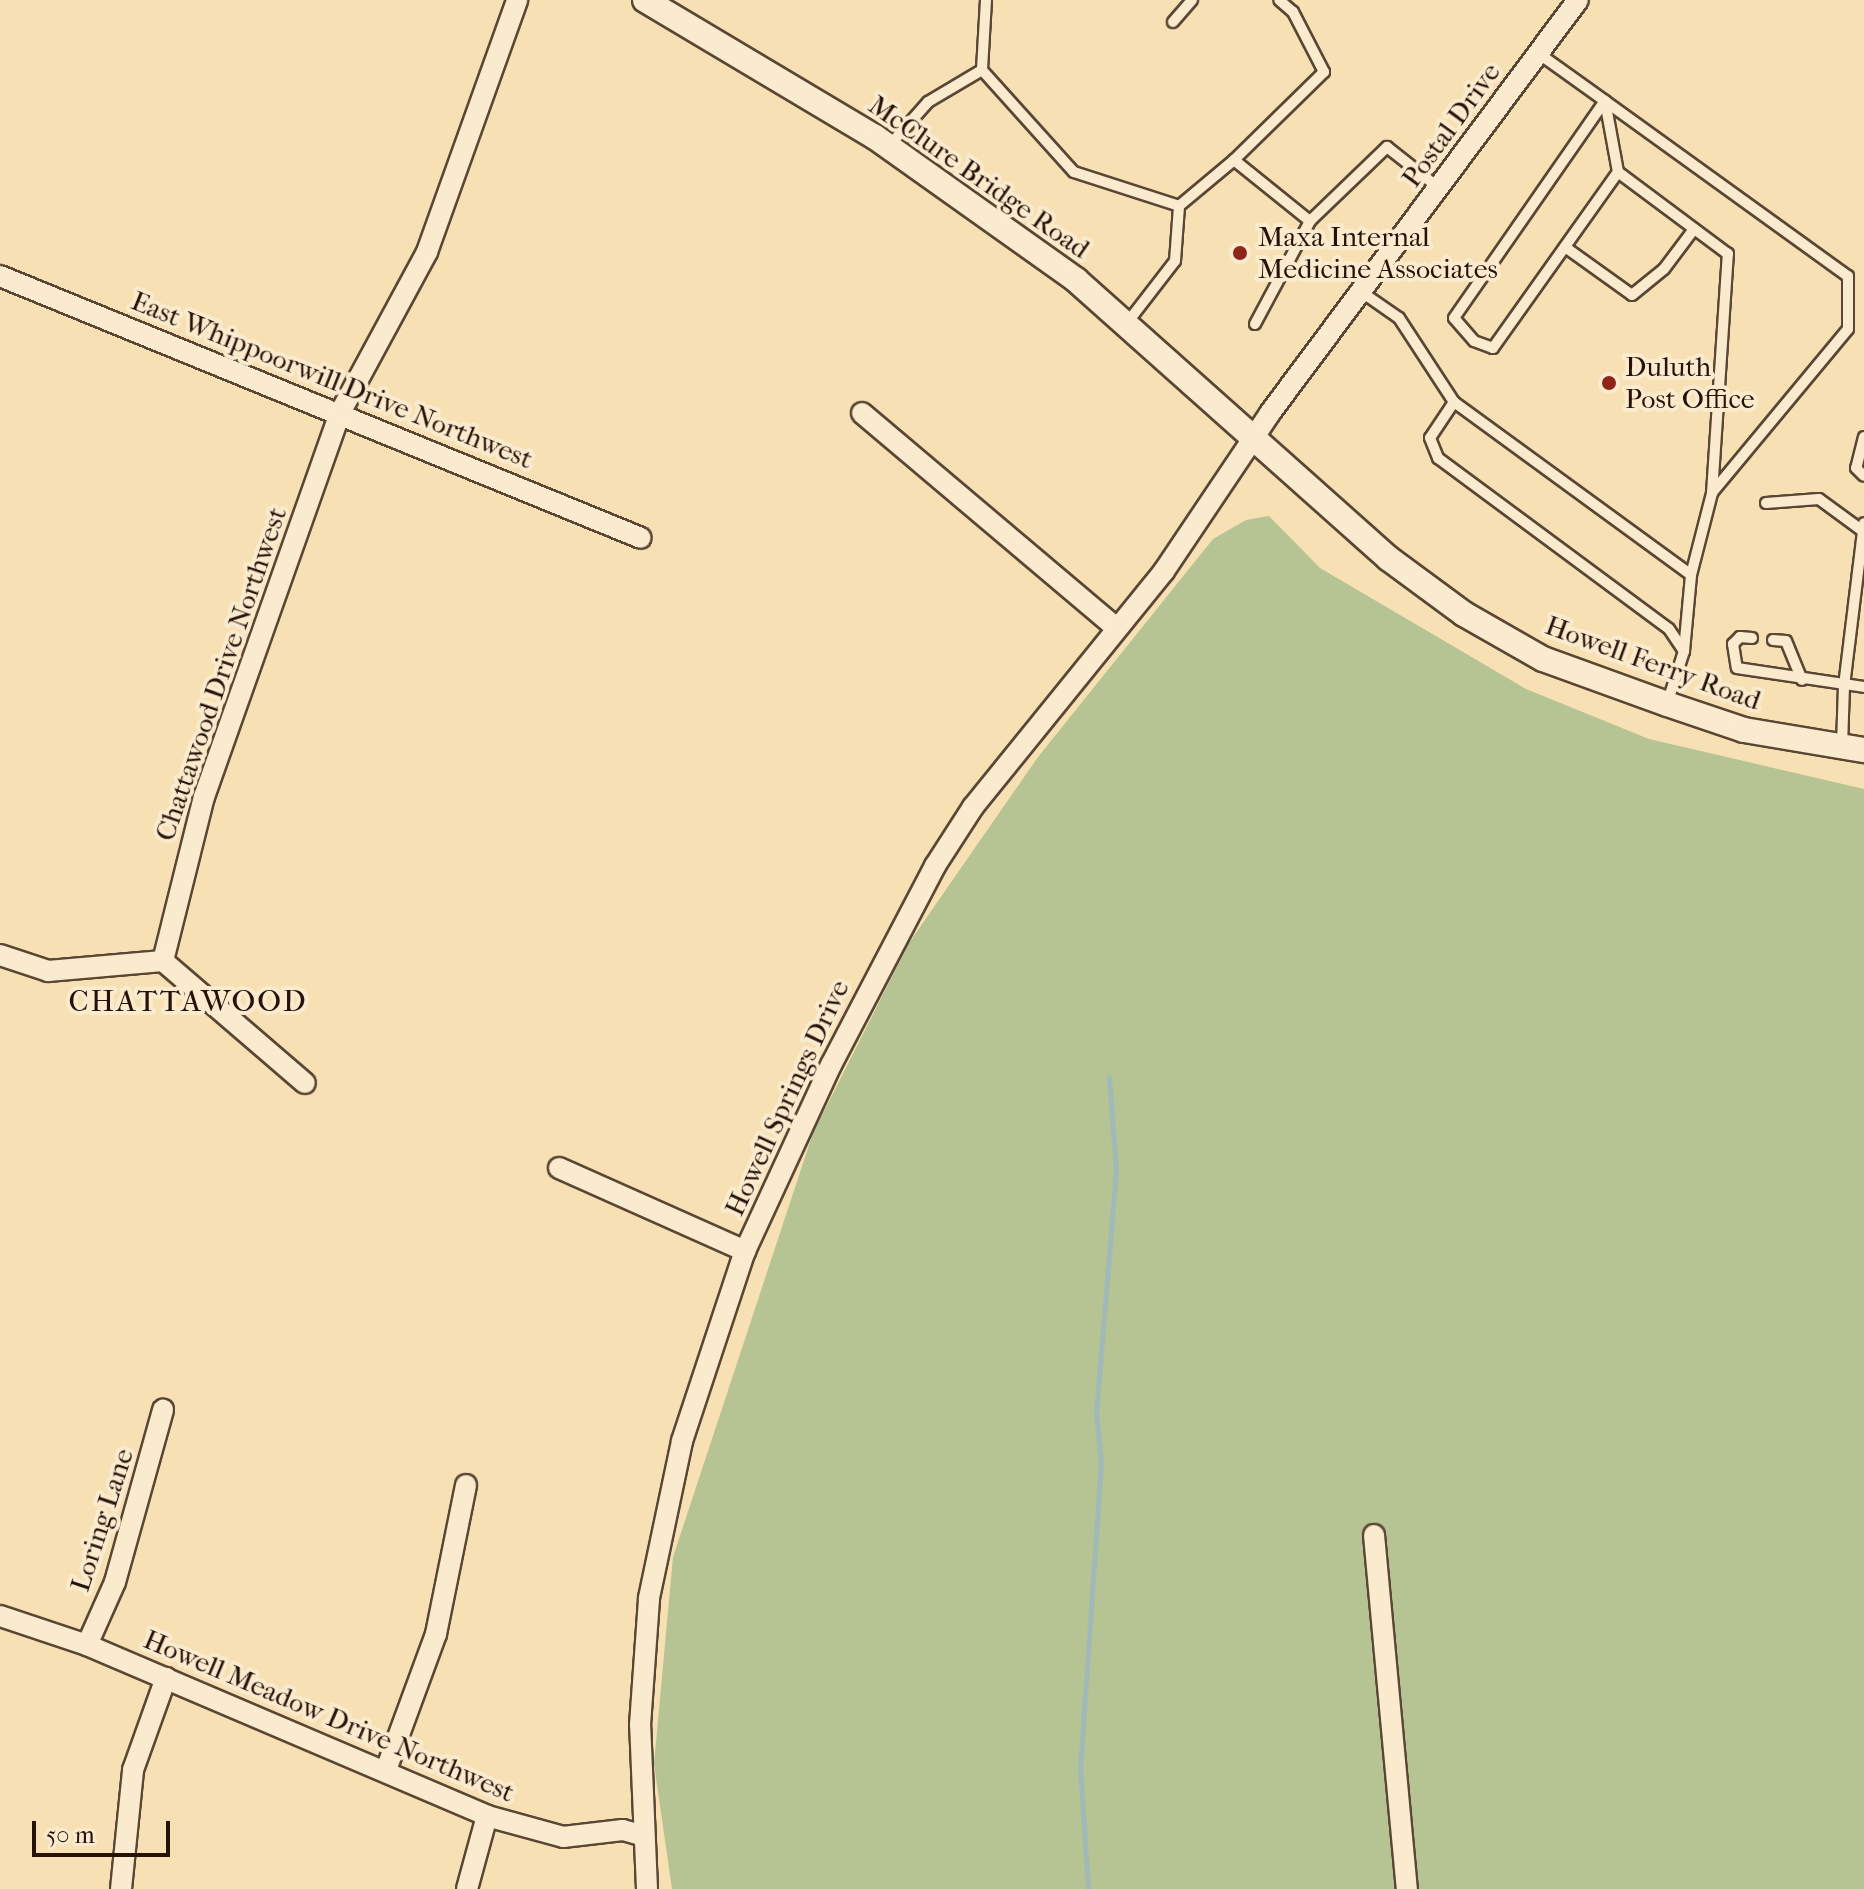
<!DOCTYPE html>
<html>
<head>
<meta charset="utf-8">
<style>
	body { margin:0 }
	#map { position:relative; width:1864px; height:1889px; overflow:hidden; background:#f7e0b3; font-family:"IM FELL French Canon",serif }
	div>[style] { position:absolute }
	.green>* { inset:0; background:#b6c392 }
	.stream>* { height:5px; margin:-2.5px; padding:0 2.5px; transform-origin:2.5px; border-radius:2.5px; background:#a2bab7 }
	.roads { filter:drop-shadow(2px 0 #5a4634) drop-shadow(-2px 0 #5a4634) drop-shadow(0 2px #5a4634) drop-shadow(0 -2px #5a4634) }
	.service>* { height:10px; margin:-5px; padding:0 5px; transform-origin:5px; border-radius:5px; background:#faebce }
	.minor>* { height:20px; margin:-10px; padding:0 10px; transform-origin:10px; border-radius:10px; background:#faebce }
	.tertiary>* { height:24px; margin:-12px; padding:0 12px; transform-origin:12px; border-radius:12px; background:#faebce }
	.dots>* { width:22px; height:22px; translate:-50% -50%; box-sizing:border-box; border:4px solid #faebce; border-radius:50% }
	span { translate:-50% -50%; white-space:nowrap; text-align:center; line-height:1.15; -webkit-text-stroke:8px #faebce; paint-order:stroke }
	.street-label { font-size:28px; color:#261209 }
	.poi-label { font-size:28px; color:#261209 }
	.left { translate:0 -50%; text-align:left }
	.neighbourhood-label { font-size:30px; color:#261209; letter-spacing:2px }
	.scale { position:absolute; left:32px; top:1821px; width:138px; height:36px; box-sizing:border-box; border:4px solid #261209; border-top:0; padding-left:10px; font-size:24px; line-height:28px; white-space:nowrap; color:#261209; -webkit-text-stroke:6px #faebce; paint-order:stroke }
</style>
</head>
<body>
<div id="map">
	<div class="green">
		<i style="clip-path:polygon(1269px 516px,1320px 568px,1526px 689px,1649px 739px,1864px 789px,1864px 1889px,672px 1889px,654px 1764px,673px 1557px,813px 1133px,909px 943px,1038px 757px,1213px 539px,1246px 520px)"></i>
	</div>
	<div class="stream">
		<i style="left:1088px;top:1889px;width:119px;rotate:-93.8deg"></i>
		<i style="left:1080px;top:1770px;width:307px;rotate:-86.1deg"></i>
		<i style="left:1101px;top:1464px;width:51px;rotate:-95.6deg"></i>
		<i style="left:1096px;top:1413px;width:244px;rotate:-85.3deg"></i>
		<i style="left:1116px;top:1170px;width:93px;rotate:-94.3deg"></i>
	</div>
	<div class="roads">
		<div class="service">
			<i style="left:986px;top:0;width:70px;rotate:93.3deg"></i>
			<i style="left:982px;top:70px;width:137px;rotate:48deg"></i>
			<i style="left:1074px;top:172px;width:110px;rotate:17.9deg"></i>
			<i style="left:1179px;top:206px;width:72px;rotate:-39.9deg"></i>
			<i style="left:1234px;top:160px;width:97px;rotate:38.8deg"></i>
			<i style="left:1310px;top:221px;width:107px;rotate:-43.9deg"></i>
			<i style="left:1387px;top:147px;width:66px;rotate:38.3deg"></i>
			<i style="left:1173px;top:22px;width:29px;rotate:-49deg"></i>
			<i style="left:1538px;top:53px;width:82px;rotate:35.6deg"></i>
			<i style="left:1605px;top:101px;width:299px;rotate:35.8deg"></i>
			<i style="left:1848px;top:276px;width:53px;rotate:90deg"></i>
			<i style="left:1848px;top:329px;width:213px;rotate:129.7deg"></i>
			<i style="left:1712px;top:493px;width:240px;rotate:-86.2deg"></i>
			<i style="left:1728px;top:254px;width:137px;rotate:-143.3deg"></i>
			<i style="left:1618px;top:172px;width:216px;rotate:125.4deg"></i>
			<i style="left:1493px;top:348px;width:20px;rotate:-160deg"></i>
			<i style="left:1474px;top:341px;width:30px;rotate:-131deg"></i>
			<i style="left:1454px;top:318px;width:264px;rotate:-55.2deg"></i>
			<i style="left:1605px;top:101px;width:72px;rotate:79.6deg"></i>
			<i style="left:889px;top:146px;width:59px;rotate:-48.4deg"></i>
			<i style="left:928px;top:102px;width:63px;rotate:-30.7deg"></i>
			<i style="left:1234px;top:160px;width:126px;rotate:-44.4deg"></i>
			<i style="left:1324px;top:72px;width:68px;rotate:-117.3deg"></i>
			<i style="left:1293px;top:12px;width:18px;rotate:-139deg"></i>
			<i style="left:1565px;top:247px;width:82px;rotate:35.6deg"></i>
			<i style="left:1632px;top:295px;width:41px;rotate:-39.1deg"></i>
			<i style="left:1664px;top:269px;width:50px;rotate:-53.1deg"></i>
			<i style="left:1363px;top:293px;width:44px;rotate:34.8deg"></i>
			<i style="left:1399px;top:318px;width:100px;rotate:56.8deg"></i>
			<i style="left:1454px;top:402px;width:293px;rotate:36.1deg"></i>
			<i style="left:1127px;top:323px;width:78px;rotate:-52.3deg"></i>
			<i style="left:1175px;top:261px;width:55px;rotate:-85.8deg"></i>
			<i style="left:1255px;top:324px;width:117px;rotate:-61.9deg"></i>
			<i style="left:1454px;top:402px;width:43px;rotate:123.7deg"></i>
			<i style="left:1430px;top:438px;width:22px;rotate:68deg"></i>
			<i style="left:1438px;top:458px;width:287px;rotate:36.5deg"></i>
			<i style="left:1669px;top:629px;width:27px;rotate:56deg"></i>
			<i style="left:1864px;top:437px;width:32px;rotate:104deg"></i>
			<i style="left:1856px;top:468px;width:11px;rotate:45deg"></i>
			<i style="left:1766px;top:503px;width:53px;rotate:-4.3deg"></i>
			<i style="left:1819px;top:499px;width:51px;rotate:36.2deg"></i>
			<i style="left:1752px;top:638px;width:12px;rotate:-175deg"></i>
			<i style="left:1740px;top:637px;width:10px;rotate:135deg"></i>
			<i style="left:1733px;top:644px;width:24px;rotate:81deg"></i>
			<i style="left:1737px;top:668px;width:128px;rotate:8.5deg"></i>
			<i style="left:1773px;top:640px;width:13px;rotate:4deg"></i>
			<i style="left:1786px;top:641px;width:42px;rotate:67.7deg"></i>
			<i style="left:1667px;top:704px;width:56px;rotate:-72.2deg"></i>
			<i style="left:1684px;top:651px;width:76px;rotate:-84.7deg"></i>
			<i style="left:1691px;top:575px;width:85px;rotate:-75.6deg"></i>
			<i style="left:1842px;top:746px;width:60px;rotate:-88.1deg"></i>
			<i style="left:1844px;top:686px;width:164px;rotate:-83deg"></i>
		</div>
		<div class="minor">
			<i style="left:0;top:276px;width:692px;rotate:22.23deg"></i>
			<i style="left:862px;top:413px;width:333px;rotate:40.2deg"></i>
			<i style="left:0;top:955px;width:51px;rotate:18.4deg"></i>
			<i style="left:48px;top:971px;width:115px;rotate:-5deg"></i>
			<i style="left:163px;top:961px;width:169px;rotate:-76deg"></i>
			<i style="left:204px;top:797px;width:407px;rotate:-70.5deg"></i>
			<i style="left:340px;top:413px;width:183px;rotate:-61.6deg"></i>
			<i style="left:427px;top:252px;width:268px;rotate:-70.3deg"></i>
			<i style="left:163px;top:961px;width:187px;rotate:40.7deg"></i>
			<i style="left:559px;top:1168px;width:204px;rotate:24deg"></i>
			<i style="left:1374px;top:1535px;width:356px;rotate:84.7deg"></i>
			<i style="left:0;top:1616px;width:92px;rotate:18.4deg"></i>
			<i style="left:87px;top:1645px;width:435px;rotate:23.1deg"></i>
			<i style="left:487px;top:1816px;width:79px;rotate:15.4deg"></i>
			<i style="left:563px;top:1837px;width:60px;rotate:-6.7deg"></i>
			<i style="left:623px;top:1830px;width:19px;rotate:16deg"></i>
			<i style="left:87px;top:1645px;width:69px;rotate:-66deg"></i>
			<i style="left:115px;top:1582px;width:179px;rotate:-74.4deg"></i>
			<i style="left:386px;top:1770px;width:145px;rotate:-69.8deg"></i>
			<i style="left:436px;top:1634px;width:152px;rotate:-78.6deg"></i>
			<i style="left:121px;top:1889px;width:120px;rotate:-84.2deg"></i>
			<i style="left:133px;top:1770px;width:98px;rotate:-70.3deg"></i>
			<i style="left:467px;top:1889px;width:76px;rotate:-74.7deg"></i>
			<i style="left:647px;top:1889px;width:164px;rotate:-92.4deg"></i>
			<i style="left:640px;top:1725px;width:127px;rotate:-85.9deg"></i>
			<i style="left:649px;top:1598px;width:160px;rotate:-78.1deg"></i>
			<i style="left:682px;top:1441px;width:200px;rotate:-71.7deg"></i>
			<i style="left:745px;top:1251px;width:205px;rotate:-65.2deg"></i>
			<i style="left:831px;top:1065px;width:225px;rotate:-62.4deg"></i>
			<i style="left:935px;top:866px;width:70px;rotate:-57.2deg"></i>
			<i style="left:973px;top:807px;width:304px;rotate:-51deg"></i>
			<i style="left:1164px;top:571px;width:190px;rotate:-56.1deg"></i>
			<i style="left:1270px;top:413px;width:515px;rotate:-53.29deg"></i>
		</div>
		<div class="tertiary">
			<i style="left:645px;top:0;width:268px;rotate:30.8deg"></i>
			<i style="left:875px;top:137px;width:247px;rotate:35.4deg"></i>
			<i style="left:1076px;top:280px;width:418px;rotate:41.7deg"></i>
			<i style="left:1388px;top:558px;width:94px;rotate:36.4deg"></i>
			<i style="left:1464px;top:614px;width:91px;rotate:29.7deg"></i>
			<i style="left:1543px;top:659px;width:132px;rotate:19.9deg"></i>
			<i style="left:1667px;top:704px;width:81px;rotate:18.7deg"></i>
			<i style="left:1744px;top:730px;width:122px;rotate:9.5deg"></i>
		</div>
	</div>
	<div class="dots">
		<i style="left:1240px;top:253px;background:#8f2418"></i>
		<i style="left:1609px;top:383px;background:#8f2418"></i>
	</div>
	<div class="street-label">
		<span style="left:1451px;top:125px;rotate:-54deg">Postal Drive</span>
		<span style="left:979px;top:177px;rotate:35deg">McClure Bridge Road</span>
		<span style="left:332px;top:380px;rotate:22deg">East Whippoorwill Drive Northwest</span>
		<span style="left:1653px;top:663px;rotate:20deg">Howell Ferry Road</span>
		<span style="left:221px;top:674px;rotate:-71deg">Chattawood Drive Northwest</span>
		<span style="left:787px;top:1098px;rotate:-65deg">Howell Springs Drive</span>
		<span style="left:102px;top:1520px;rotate:-72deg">Loring Lane</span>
		<span style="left:329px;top:1716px;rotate:23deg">Howell Meadow Drive Northwest</span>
	</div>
	<div class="poi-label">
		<span class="left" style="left:1258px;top:253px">Maxa Internal<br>Medicine Associates</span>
		<span class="left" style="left:1625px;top:383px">Duluth<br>Post Office</span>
	</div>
	<div class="neighbourhood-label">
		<span style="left:188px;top:1002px">CHATTAWOOD</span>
	</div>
	<div class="scale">50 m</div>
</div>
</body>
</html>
